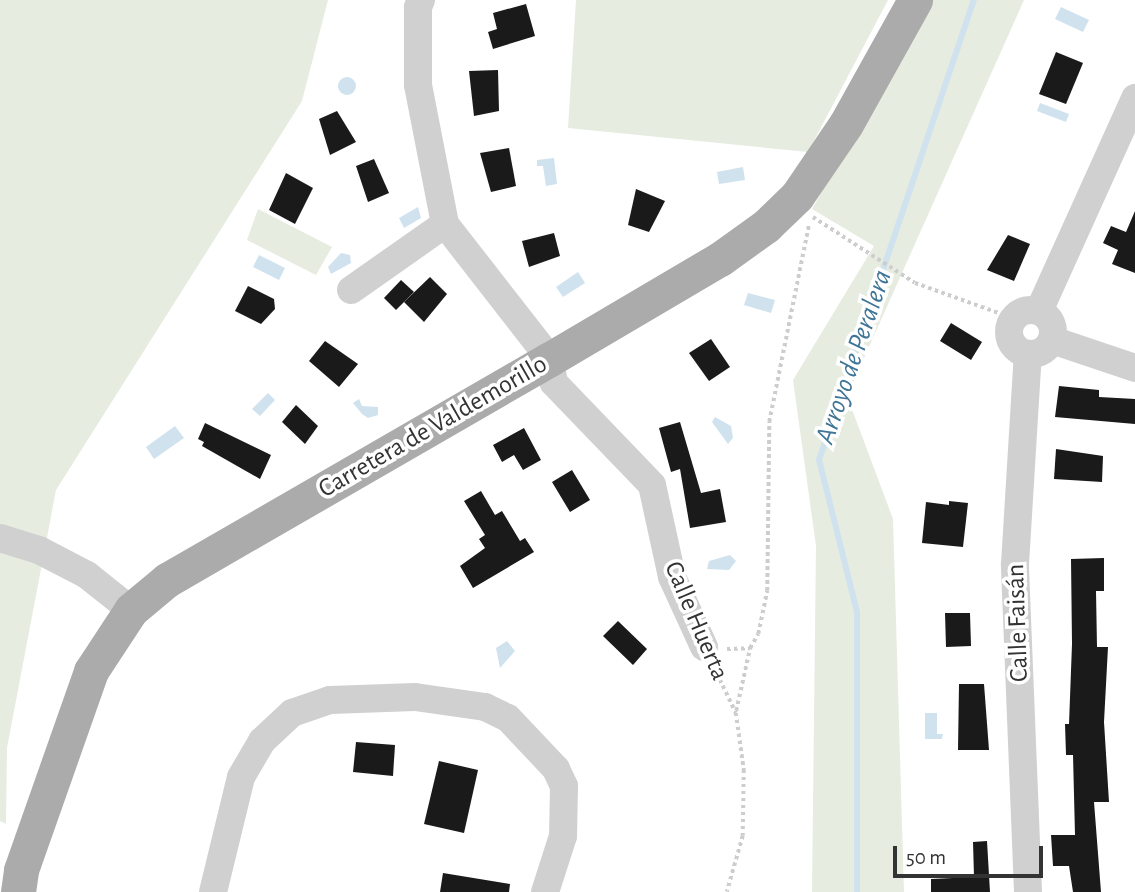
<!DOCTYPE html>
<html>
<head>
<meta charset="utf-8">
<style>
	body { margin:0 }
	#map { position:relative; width:1135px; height:892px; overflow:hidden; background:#fff; font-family:"Alegreya Sans",sans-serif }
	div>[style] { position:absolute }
	.green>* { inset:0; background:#e6ecdf }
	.water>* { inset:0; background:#cfe2ee }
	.round { border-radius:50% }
	.stream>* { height:6px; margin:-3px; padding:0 3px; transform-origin:3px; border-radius:3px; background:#cfe2ee }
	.building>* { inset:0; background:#1a1a1a }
	.path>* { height:3.5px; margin-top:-1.75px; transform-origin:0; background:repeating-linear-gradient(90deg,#cdcdcd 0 3.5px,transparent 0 7px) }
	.minor>* { height:28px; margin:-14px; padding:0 14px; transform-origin:14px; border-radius:14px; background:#d0d0d0 }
	.minor>.ring { margin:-14px; padding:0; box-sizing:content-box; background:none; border:28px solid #d0d0d0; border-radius:50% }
	.major>* { height:35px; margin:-17.5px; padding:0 17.5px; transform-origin:17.5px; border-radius:17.5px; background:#ababab }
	span { translate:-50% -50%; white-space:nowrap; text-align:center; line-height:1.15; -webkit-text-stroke:7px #fff; paint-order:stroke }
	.street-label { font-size:26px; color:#333 }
	.water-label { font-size:28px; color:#3f7597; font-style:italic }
	.scale { position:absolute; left:893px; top:846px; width:150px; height:32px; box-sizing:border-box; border:4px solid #333; border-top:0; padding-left:9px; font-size:21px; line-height:24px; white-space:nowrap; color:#333; -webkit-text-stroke:5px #fff; paint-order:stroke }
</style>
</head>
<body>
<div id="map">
	<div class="green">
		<i style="clip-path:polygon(0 0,328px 0,302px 101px,56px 490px,7px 748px,6px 824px,0 821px)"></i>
		<i style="clip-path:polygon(576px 0,888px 0,808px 152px,568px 128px)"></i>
		<i style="clip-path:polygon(929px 0,1024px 0,847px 396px,893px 519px,904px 892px,812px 892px,816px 546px,793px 380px,874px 246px,812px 209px)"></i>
		<i style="clip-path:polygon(258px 209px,332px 247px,316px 275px,247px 240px)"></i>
	</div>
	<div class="water">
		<i style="clip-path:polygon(1061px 7px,1089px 20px,1083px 32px,1055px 19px)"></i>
		<i class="round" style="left:338px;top:77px;width:18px;height:18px"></i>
		<i style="clip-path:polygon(1040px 103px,1069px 114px,1066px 122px,1037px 111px)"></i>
		<i style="clip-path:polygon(554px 158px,557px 184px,546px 186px,543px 166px,537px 166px,537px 160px)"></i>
		<i style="clip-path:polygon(743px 167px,745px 180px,719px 184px,717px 172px)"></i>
		<i style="clip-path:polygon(418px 207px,421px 218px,404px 228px,399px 218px)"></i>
		<i style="clip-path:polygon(341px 253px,350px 255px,351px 263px,331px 274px,328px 267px)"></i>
		<i style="clip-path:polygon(259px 255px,285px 268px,279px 280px,253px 267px)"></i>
		<i style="clip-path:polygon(578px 272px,585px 283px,563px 297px,556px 287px)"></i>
		<i style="clip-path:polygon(748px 293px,775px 300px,771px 313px,744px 305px)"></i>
		<i style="clip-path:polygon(268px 393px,275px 400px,260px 416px,252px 409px)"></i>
		<i style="clip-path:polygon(359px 399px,362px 406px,378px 407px,378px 415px,368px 418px,362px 414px,353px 403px)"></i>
		<i style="clip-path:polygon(715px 417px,731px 426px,733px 438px,728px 444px,712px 422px)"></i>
		<i style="clip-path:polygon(175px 426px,184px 438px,154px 459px,146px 447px)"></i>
		<i style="clip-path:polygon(730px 555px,736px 561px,729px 570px,707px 569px,709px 561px)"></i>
		<i style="clip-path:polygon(507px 641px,515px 651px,500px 668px,496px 648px)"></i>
		<i style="clip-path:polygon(925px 713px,937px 713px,937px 734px,943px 734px,942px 739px,925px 739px)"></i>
	</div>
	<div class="stream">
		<i style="left:857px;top:892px;width:280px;rotate:-90deg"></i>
		<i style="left:857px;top:612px;width:157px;rotate:-104deg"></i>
		<i style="left:819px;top:460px;width:485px;rotate:-71.4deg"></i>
	</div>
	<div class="building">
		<i style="clip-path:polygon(526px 4px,535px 36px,493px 49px,488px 32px,497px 29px,493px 13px)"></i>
		<i style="clip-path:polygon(1056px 52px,1083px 63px,1066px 104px,1039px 94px)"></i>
		<i style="clip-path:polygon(498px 70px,499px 111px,474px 116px,469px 71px)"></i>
		<i style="clip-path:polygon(337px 111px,356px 142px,330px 155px,319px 119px)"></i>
		<i style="clip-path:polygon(509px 148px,516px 186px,491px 192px,480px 153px)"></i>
		<i style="clip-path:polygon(374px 159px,389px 193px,368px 202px,356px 166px)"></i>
		<i style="clip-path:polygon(286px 173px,313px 188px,295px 224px,269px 210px)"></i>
		<i style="clip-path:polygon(636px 189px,665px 201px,649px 232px,628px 225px)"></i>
		<i style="clip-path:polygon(1135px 211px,1135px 273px,1112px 264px,1118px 250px,1103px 243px,1111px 226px,1126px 232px)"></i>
		<i style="clip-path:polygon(554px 233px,560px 256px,529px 267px,522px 241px)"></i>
		<i style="clip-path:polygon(1008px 235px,1030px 244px,1014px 281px,987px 270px)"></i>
		<i style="clip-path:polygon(430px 277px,447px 294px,424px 322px,404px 302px)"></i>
		<i style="clip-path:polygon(401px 280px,414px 292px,396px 310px,384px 298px)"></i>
		<i style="clip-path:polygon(248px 286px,274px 299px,275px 309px,261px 324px,235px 311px)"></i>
		<i style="clip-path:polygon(951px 323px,982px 342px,971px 360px,940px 341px)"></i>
		<i style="clip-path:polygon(711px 339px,730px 367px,709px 381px,689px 353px)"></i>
		<i style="clip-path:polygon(325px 341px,358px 364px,339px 387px,309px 361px)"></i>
		<i style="clip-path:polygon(1059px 386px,1099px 390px,1099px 397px,1135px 399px,1135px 424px,1055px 417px)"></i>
		<i style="clip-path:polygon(296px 405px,318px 426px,305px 444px,282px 422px)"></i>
		<i style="clip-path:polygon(680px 422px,701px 493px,720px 489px,726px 522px,690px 528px,680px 469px,671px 472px,659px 428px)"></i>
		<i style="clip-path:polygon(205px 423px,271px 455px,260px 479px,202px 446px,204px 442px,198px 439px)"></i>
		<i style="clip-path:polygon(524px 428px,541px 460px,523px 470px,514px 455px,502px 462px,493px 445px)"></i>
		<i style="clip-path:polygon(1056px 449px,1103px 456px,1102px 482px,1054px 479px)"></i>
		<i style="clip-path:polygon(572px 470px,590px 500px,570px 512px,552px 482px)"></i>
		<i style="clip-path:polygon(481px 491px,495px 515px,502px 511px,520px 541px,525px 538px,534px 552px,473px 588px,460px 566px,485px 548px,479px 539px,485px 535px,464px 501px)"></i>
		<i style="clip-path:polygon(949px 501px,968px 503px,963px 547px,922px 543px,926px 502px,949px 505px)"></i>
		<i style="clip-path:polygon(1104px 558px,1104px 591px,1096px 591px,1097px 647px,1108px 647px,1104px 722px,1109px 802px,1094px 802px,1101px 892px,1073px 892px,1069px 866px,1053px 866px,1051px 835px,1075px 835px,1073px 755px,1066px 755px,1065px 724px,1069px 724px,1072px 644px,1071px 559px)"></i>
		<i style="clip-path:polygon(945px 613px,970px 613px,971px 646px,946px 647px)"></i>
		<i style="clip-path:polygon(618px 621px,647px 649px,633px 665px,603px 636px)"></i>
		<i style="clip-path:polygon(959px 684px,984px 684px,989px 750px,958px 750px)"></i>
		<i style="clip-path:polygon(356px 742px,395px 745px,393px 776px,353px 772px)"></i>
		<i style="clip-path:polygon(439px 761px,478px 770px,464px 833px,424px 824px)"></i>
		<i style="clip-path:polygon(987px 841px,990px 892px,931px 892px,931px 879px,974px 877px,973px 842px)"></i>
		<i style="clip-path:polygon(443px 873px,510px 884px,509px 892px,440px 892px)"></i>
	</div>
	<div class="path">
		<i style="left:813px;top:217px;width:121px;rotate:32.9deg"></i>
		<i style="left:915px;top:283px;width:104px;rotate:19.7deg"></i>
		<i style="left:727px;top:649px;width:23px;rotate:-2deg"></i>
		<i style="left:750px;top:648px;width:16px;rotate:-60deg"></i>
		<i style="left:758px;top:634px;width:44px;rotate:-78.2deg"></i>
		<i style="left:767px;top:591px;width:169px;rotate:-89.3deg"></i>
		<i style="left:769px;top:422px;width:202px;rotate:-78.6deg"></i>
		<i style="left:714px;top:667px;width:51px;rotate:64.4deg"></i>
		<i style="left:736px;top:713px;width:58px;rotate:82deg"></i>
		<i style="left:744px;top:770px;width:66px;rotate:90.9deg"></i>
		<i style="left:743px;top:836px;width:58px;rotate:105.9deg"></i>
		<i style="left:736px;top:711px;width:65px;rotate:-77.5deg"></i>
	</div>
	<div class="minor">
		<i style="left:421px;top:0;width:8px;rotate:113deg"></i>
		<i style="left:418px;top:7px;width:78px;rotate:90deg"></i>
		<i style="left:418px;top:85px;width:142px;rotate:79deg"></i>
		<i style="left:445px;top:224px;width:171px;rotate:52.1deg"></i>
		<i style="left:550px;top:359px;width:24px;rotate:81deg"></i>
		<i style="left:554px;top:383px;width:141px;rotate:46.1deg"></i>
		<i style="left:652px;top:485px;width:94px;rotate:77.7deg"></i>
		<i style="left:672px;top:577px;width:77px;rotate:65.4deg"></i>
		<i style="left:351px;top:290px;width:115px;rotate:-35.1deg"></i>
		<i class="ring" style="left:1009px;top:310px;width:16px;height:16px"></i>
		<i style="left:1039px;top:311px;width:234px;rotate:-65.7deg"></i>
		<i style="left:1052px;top:340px;width:88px;rotate:18.6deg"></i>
		<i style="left:0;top:538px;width:41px;rotate:17.1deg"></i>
		<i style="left:39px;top:550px;width:54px;rotate:27.5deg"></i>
		<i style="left:87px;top:575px;width:56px;rotate:38.5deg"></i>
		<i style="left:213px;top:892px;width:118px;rotate:-76.3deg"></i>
		<i style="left:241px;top:777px;width:42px;rotate:-59.7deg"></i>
		<i style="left:262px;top:741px;width:41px;rotate:-43deg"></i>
		<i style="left:292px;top:713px;width:40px;rotate:-18.9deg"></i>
		<i style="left:330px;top:700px;width:85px;rotate:-2deg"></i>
		<i style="left:415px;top:697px;width:71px;rotate:8.1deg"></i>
		<i style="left:485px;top:707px;width:25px;rotate:26deg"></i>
		<i style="left:508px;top:718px;width:70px;rotate:46.7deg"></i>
		<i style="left:556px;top:769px;width:19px;rotate:65deg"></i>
		<i style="left:564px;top:786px;width:50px;rotate:91.1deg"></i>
		<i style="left:563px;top:836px;width:59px;rotate:107.8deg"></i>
		<i style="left:1028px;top:892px;width:328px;rotate:-92.3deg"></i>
		<i style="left:1015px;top:564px;width:210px;rotate:-86.5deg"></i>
	</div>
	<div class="major">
		<i style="left:18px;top:892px;width:22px;rotate:-82deg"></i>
		<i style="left:21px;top:870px;width:211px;rotate:-70.6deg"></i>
		<i style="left:91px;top:671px;width:73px;rotate:-56.7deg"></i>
		<i style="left:131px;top:610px;width:47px;rotate:-39.8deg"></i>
		<i style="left:167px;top:580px;width:442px;rotate:-30deg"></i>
		<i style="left:550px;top:359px;width:197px;rotate:-30.5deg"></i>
		<i style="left:720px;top:259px;width:57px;rotate:-35.7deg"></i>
		<i style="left:766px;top:226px;width:43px;rotate:-44.1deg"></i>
		<i style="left:797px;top:196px;width:87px;rotate:-55.8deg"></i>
		<i style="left:846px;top:124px;width:142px;rotate:-60.9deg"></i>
	</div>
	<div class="street-label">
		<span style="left:433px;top:427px;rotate:-30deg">Carretera de Valdemorillo</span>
		<span style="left:696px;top:621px;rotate:67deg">Calle Huerta</span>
		<span style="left:1018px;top:623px;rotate:-92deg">Calle Faisán</span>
	</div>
	<div class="water-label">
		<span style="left:854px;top:357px;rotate:-71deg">Arroyo de Peralera</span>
	</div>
	<div class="scale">50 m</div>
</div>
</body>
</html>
